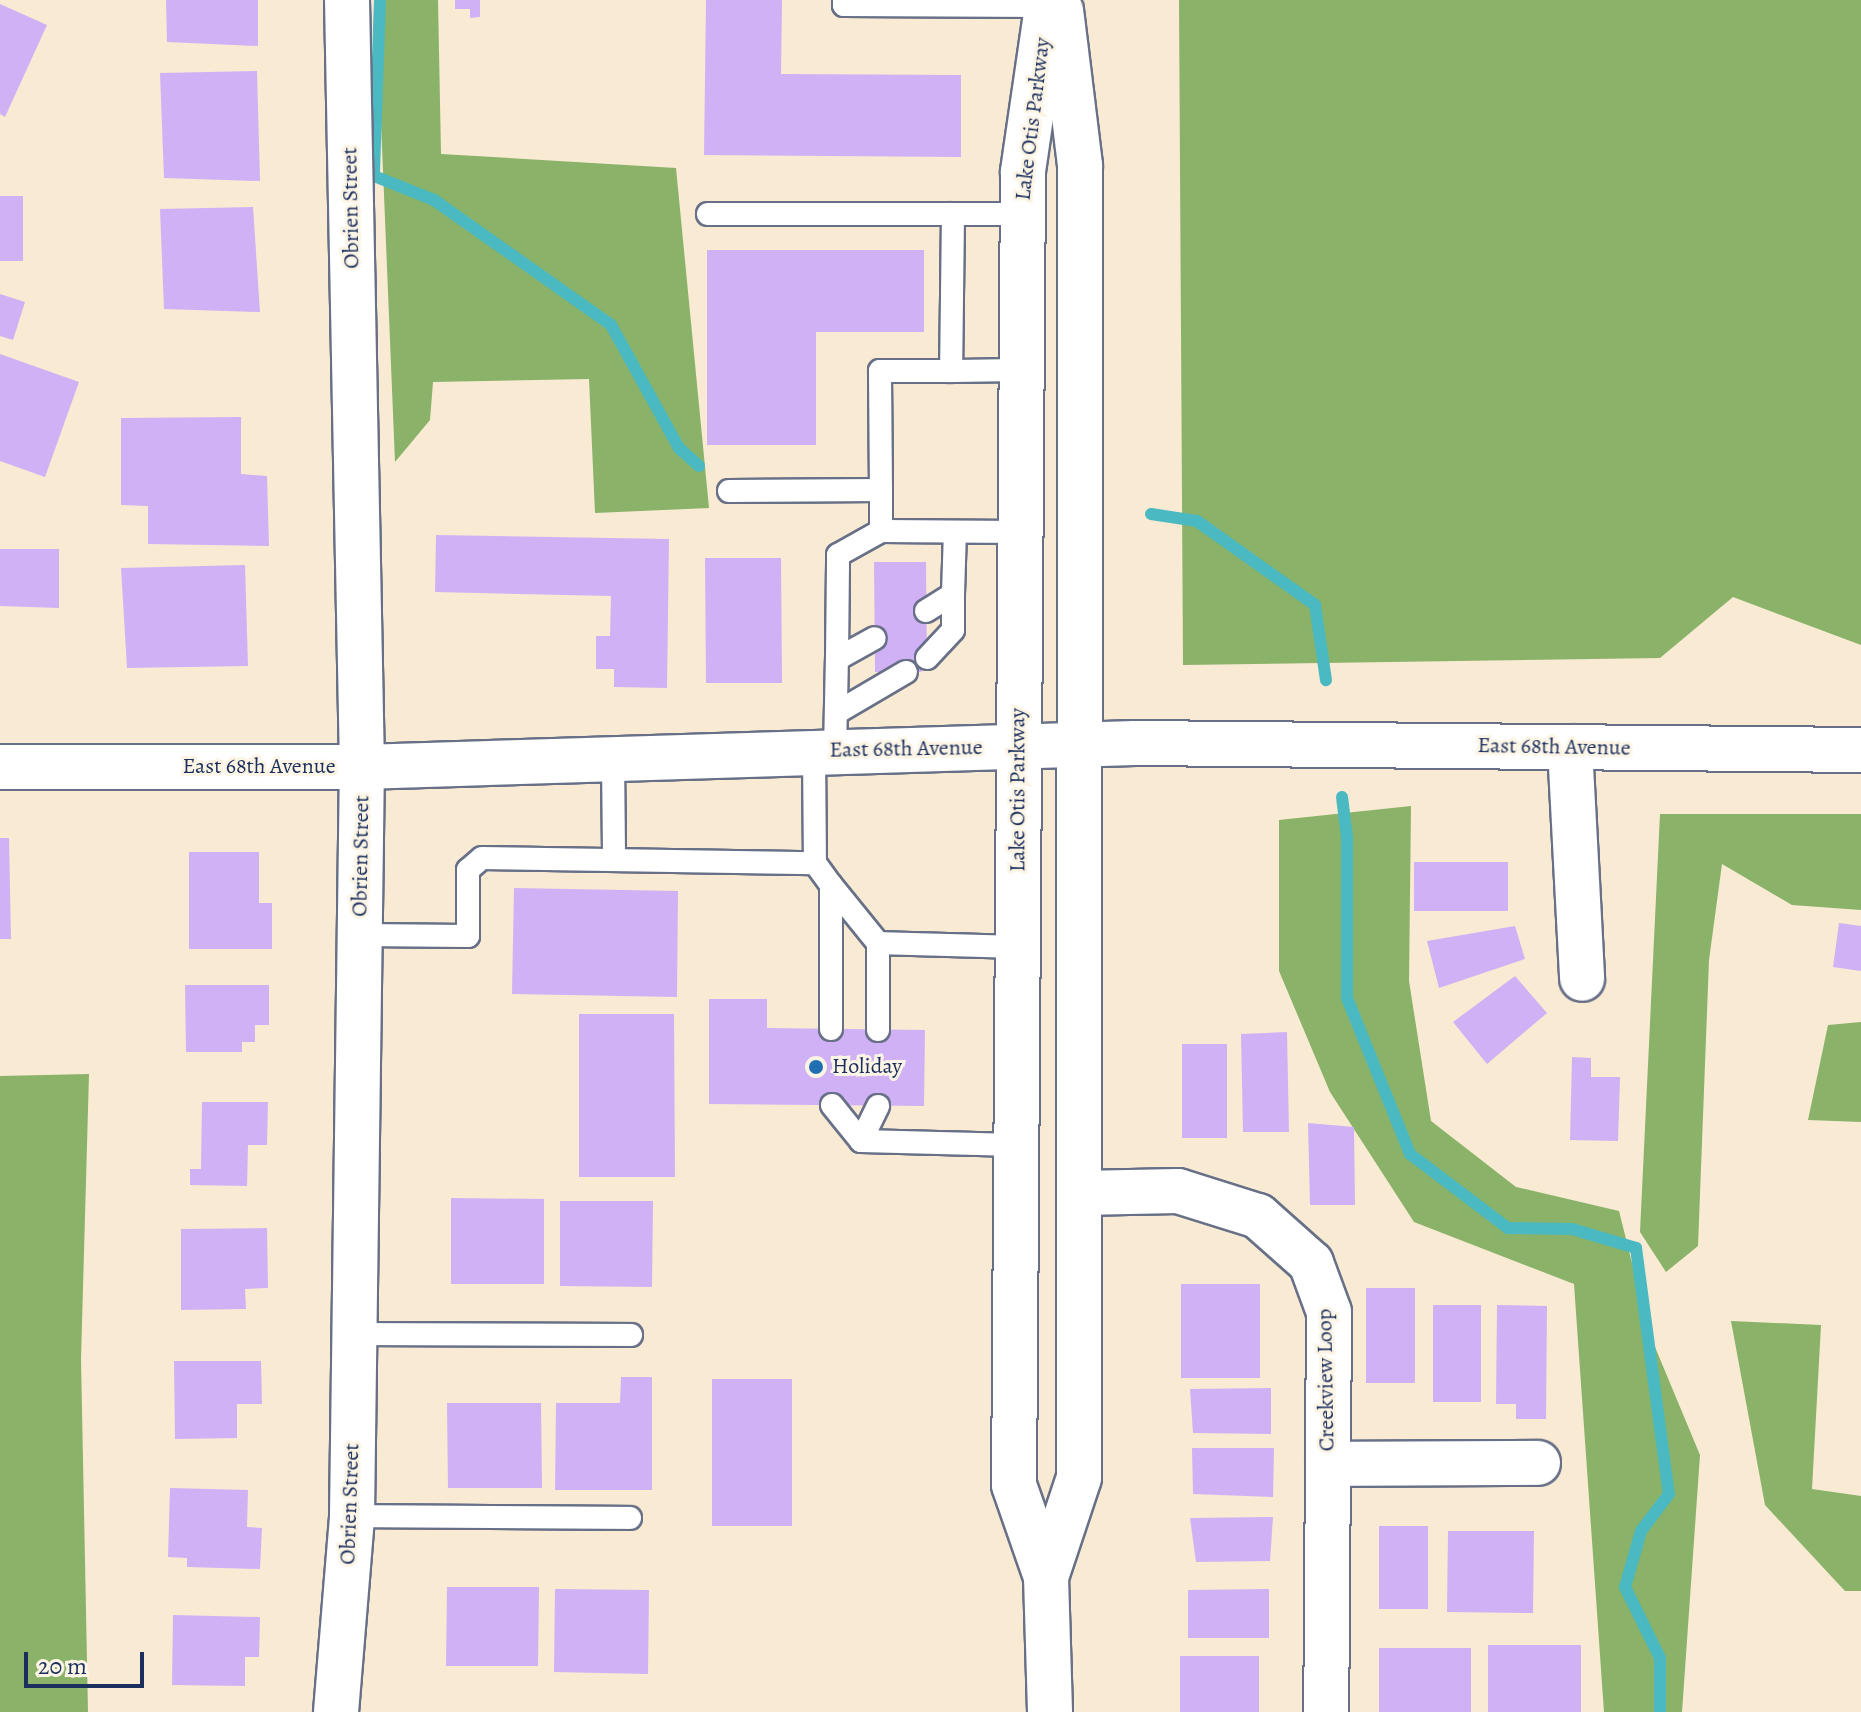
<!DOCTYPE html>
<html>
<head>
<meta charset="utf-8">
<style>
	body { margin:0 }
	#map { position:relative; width:1861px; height:1712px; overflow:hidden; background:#f8ead3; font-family:Alegreya,serif }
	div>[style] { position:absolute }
	.forest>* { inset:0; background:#8ab269 }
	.stream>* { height:12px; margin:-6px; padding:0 6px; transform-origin:6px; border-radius:6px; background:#4ab9c1 }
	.building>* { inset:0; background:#d0b1f6 }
	.roads { filter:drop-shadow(2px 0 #687087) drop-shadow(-2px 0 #687087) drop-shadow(0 2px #687087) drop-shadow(0 -2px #687087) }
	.service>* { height:22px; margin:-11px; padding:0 11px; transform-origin:11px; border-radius:11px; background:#fff }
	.minor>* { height:44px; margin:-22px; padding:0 22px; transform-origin:22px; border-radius:22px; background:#fff }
	.tertiary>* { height:44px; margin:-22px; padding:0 22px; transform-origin:22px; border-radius:22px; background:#fff }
	.secondary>* { height:44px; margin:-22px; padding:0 22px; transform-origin:22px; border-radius:22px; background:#fff }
	.dots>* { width:22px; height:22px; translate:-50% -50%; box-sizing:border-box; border:4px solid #fcf5e5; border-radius:50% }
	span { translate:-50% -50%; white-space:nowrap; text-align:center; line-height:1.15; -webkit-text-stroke:6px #fcf5e5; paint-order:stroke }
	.street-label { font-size:22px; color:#1b2f5e }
	.poi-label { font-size:22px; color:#1b2f5e }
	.left { translate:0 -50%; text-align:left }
	.scale { position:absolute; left:24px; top:1652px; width:120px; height:36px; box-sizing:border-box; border:4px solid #1b2f5e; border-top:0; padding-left:10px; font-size:24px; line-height:28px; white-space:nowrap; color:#1b2f5e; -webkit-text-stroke:6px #fcf5e5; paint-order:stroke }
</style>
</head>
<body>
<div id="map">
	<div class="forest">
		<i style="clip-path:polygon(376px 0,438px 0,441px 154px,676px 168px,709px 508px,595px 513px,589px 379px,433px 382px,430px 420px,395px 462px)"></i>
		<i style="clip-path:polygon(1179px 0,1861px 0,1861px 645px,1733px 597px,1660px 658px,1183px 665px)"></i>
		<i style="clip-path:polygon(1411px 806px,1409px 981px,1431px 1121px,1516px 1187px,1619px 1211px,1650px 1335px,1700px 1455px,1682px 1712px,1604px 1712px,1574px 1284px,1414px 1222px,1330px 1092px,1279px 971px,1279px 820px)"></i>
		<i style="clip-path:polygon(1660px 814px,1861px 814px,1861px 910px,1792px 905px,1722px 864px,1709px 960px,1698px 1246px,1666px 1272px,1640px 1232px)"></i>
		<i style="clip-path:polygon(1861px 1022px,1861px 1122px,1808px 1120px,1828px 1025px)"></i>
		<i style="clip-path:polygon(89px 1074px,81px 1359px,88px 1712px,0 1712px,0 1076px)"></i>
		<i style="clip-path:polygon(1731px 1321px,1821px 1325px,1812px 1489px,1861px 1496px,1861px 1591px,1845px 1591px,1765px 1505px)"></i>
	</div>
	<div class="stream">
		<i style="left:380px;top:0;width:176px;rotate:92deg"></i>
		<i style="left:374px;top:176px;width:65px;rotate:21.8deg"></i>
		<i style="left:434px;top:200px;width:217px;rotate:35.2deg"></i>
		<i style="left:611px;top:325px;width:141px;rotate:61.1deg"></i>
		<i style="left:679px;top:448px;width:27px;rotate:42deg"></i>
		<i style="left:1151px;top:514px;width:47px;rotate:8.7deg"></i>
		<i style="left:1197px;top:521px;width:145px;rotate:35.4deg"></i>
		<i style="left:1315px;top:605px;width:76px;rotate:81.7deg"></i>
		<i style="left:1342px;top:797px;width:40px;rotate:82.9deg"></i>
		<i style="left:1347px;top:837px;width:161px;rotate:90deg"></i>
		<i style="left:1347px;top:998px;width:168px;rotate:68deg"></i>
		<i style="left:1410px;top:1154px;width:123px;rotate:37.1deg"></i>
		<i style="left:1508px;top:1228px;width:64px;rotate:0.9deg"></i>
		<i style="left:1572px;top:1229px;width:67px;rotate:16.5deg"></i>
		<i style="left:1636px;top:1248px;width:248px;rotate:82.4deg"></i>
		<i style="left:1669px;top:1494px;width:46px;rotate:127.1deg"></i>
		<i style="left:1641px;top:1531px;width:58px;rotate:105.9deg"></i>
		<i style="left:1625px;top:1587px;width:79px;rotate:63.8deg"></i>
		<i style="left:1660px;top:1658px;width:54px;rotate:90deg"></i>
	</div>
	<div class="building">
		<i style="clip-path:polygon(166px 0,258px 0,258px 46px,167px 42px)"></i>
		<i style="clip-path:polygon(455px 0,480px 0,480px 17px,470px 18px,470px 9px,455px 9px)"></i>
		<i style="clip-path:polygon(706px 0,782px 0,781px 74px,961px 75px,961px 157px,704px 155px)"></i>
		<i style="clip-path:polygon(0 4px,47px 25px,5px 117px,0 114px)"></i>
		<i style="clip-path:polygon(257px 71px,260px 181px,164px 178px,160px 73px)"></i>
		<i style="clip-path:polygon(0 196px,23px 196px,23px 261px,0 261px)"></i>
		<i style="clip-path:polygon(253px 207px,260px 312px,164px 309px,160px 209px)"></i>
		<i style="clip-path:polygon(707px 250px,924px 250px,924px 332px,816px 332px,816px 445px,707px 445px)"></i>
		<i style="clip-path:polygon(0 294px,25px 302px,13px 340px,0 336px)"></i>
		<i style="clip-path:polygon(0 354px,79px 382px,45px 477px,0 461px)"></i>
		<i style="clip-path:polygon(241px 417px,241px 474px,267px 476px,269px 546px,148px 544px,148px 506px,121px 505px,121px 418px)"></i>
		<i style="clip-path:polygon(436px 535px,669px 539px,667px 688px,614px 687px,614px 669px,596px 669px,596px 636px,610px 636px,611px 596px,435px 592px)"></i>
		<i style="clip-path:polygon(0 549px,59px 549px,59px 608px,0 606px)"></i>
		<i style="clip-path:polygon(705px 558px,781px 558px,782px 683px,706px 683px)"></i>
		<i style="clip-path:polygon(874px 562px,926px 562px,927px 666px,921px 672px,875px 672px)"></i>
		<i style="clip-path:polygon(245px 565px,248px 666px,127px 668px,121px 568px)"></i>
		<i style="clip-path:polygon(0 838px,9px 838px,11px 939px,0 939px)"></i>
		<i style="clip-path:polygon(189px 852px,259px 852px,259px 903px,272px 903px,272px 949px,189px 949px)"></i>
		<i style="clip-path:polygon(1414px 862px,1508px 862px,1508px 911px,1414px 911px)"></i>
		<i style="clip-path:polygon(514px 888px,678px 891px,677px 997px,512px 994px)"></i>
		<i style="clip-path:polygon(1839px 923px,1861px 926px,1861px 971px,1833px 967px)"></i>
		<i style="clip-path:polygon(1515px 926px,1525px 959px,1439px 988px,1427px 941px)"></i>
		<i style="clip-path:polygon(1515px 976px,1547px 1013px,1487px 1064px,1453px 1022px)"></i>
		<i style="clip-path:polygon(185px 985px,269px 985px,269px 1025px,255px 1025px,255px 1042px,242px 1042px,242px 1052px,186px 1052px)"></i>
		<i style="clip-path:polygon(709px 999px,767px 999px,767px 1028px,925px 1030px,924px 1106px,709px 1104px)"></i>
		<i style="clip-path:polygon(579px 1014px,674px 1014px,675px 1177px,579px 1177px)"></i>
		<i style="clip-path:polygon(1287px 1032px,1289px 1132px,1243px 1132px,1241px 1034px)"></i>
		<i style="clip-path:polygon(1182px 1044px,1227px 1044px,1227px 1138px,1182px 1138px)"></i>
		<i style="clip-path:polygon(1572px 1057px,1591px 1058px,1591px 1077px,1620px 1077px,1618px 1141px,1570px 1140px)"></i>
		<i style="clip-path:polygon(202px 1102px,268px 1102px,267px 1145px,248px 1145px,247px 1186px,190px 1185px,190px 1169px,201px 1169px)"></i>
		<i style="clip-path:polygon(1308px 1123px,1354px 1127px,1355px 1205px,1310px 1205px)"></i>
		<i style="clip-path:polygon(451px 1198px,544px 1199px,544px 1284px,451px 1284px)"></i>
		<i style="clip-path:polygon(560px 1201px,653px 1201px,652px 1287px,560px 1286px)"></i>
		<i style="clip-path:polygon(267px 1228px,268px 1288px,245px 1289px,246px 1309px,181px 1310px,181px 1229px)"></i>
		<i style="clip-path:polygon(1181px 1284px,1260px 1284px,1260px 1378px,1181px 1378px)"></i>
		<i style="clip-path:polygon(1366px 1288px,1415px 1288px,1415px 1383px,1366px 1383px)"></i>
		<i style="clip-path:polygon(1433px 1305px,1481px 1305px,1481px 1402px,1433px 1402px)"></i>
		<i style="clip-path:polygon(1497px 1305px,1547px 1306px,1546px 1419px,1516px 1419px,1516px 1404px,1496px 1404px)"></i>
		<i style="clip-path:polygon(174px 1361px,261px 1361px,262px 1404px,237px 1404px,237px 1438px,175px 1439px)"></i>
		<i style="clip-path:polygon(621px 1377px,652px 1377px,652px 1490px,555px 1490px,556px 1403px,620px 1403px)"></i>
		<i style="clip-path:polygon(712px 1379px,792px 1379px,792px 1526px,712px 1526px)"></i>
		<i style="clip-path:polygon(1271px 1388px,1271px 1434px,1193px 1433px,1190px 1389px)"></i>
		<i style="clip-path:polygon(447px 1403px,541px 1403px,542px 1488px,448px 1488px)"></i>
		<i style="clip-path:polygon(1192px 1448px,1274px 1448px,1273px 1497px,1193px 1494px)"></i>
		<i style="clip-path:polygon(170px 1488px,248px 1490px,247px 1527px,262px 1528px,260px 1569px,187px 1567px,187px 1558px,168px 1557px)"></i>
		<i style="clip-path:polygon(1273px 1517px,1270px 1561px,1196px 1562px,1190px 1518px)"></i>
		<i style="clip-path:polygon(1379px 1526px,1428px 1526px,1428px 1609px,1379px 1609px)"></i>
		<i style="clip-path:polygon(1448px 1531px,1534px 1531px,1533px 1613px,1447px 1612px)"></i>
		<i style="clip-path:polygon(447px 1587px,539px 1587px,538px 1666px,446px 1666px)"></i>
		<i style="clip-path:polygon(555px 1589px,649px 1590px,648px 1674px,554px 1672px)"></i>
		<i style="clip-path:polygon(1269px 1589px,1269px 1638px,1188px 1638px,1188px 1590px)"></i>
		<i style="clip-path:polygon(173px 1615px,260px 1617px,259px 1657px,245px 1657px,245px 1686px,172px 1685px)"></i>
		<i style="clip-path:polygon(1488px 1645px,1581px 1645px,1581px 1712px,1488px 1712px)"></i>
		<i style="clip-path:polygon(1379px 1648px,1471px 1648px,1471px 1712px,1379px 1712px)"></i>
		<i style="clip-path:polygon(1180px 1656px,1259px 1656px,1259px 1712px,1180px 1712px)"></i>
	</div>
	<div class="roads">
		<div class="service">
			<i style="left:844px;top:0;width:5px;rotate:90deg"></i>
			<i style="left:844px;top:5px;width:203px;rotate:0.3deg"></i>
			<i style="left:708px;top:214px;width:315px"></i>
			<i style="left:953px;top:214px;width:157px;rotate:90.7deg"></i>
			<i style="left:951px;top:371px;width:70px;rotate:-0.8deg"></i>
			<i style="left:881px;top:490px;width:41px;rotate:90deg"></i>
			<i style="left:881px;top:531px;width:139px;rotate:0.4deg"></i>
			<i style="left:729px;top:491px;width:152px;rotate:-0.4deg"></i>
			<i style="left:881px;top:490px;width:119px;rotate:-90.5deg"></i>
			<i style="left:880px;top:371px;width:71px"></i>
			<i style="left:926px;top:611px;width:32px;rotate:-32deg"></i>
			<i style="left:953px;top:594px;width:62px;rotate:-88.2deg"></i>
			<i style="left:927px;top:658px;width:38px;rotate:-47deg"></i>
			<i style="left:953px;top:630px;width:36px;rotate:-90deg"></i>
			<i style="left:837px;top:659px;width:104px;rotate:-89.4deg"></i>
			<i style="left:838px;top:555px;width:49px;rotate:-29.2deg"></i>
			<i style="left:836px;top:713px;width:81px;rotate:-30.4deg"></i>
			<i style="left:814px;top:751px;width:112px;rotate:89.5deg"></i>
			<i style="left:835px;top:751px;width:92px;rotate:-88.8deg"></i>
			<i style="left:837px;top:659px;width:43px;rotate:-28.9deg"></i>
			<i style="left:613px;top:758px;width:102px;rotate:89.4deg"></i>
			<i style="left:831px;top:885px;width:75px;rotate:51deg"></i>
			<i style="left:878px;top:943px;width:87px;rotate:90deg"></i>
			<i style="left:360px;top:935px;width:108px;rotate:0.5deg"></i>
			<i style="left:468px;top:936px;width:66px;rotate:-90deg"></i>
			<i style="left:468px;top:870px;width:18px;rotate:-41deg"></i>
			<i style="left:482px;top:858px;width:333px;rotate:0.9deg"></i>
			<i style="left:815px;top:863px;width:27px;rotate:54deg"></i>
			<i style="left:831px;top:885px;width:144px;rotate:90deg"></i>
			<i style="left:878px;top:943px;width:139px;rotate:1.6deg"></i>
			<i style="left:832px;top:1105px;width:46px;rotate:51.1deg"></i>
			<i style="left:861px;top:1141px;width:155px;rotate:1.5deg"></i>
			<i style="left:861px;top:1141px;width:39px;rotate:-64deg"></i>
			<i style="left:354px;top:1334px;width:277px;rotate:0.2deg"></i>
			<i style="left:352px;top:1516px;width:278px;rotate:0.4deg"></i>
		</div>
		<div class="minor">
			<i style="left:1570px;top:747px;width:232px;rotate:87deg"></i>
			<i style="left:1080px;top:1193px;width:98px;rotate:-1.2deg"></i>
			<i style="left:1178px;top:1191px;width:84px;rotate:17.4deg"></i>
			<i style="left:1258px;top:1216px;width:71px;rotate:41.6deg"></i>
			<i style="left:1311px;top:1263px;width:52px;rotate:69.8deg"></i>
			<i style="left:1329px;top:1312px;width:400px;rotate:90.4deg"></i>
			<i style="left:1328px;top:1464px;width:210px;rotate:-0.3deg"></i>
			<i style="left:336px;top:1712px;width:197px;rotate:-85.3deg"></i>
			<i style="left:352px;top:1516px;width:749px;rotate:-89.24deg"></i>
			<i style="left:362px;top:767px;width:767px;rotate:-91.12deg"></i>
		</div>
		<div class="tertiary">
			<i style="left:0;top:767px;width:362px"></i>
			<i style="left:362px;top:767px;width:773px;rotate:-1.78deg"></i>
			<i style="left:1135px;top:743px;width:726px;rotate:0.55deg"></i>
		</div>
		<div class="secondary">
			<i style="left:1048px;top:0;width:174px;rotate:98.3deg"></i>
			<i style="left:1023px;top:172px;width:1313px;rotate:90.39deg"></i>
			<i style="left:1014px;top:1485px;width:97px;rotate:70.8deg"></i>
			<i style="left:1046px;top:1577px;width:135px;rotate:88.3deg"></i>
			<i style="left:1046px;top:1577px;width:104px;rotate:-71.6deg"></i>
			<i style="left:1079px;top:1478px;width:1313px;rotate:-89.96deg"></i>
			<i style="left:1080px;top:165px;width:156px;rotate:-97deg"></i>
		</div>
	</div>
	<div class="dots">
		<i style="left:816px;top:1067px;background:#1f6fb2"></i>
	</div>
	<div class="street-label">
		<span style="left:1033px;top:119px;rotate:-83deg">Lake Otis Parkway</span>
		<span style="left:351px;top:208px;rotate:-91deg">Obrien Street</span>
		<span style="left:1554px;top:747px;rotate:1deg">East 68th Avenue</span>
		<span style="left:906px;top:749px;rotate:-1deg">East 68th Avenue</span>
		<span style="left:259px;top:767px">East 68th Avenue</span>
		<span style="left:1018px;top:790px;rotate:-90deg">Lake Otis Parkway</span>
		<span style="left:361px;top:856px;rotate:-89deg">Obrien Street</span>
		<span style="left:1326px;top:1380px;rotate:-91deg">Creekview Loop</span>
		<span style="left:350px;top:1504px;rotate:-88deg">Obrien Street</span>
	</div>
	<div class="poi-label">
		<span class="left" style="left:832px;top:1067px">Holiday</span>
	</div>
	<div class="scale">20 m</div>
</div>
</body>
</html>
